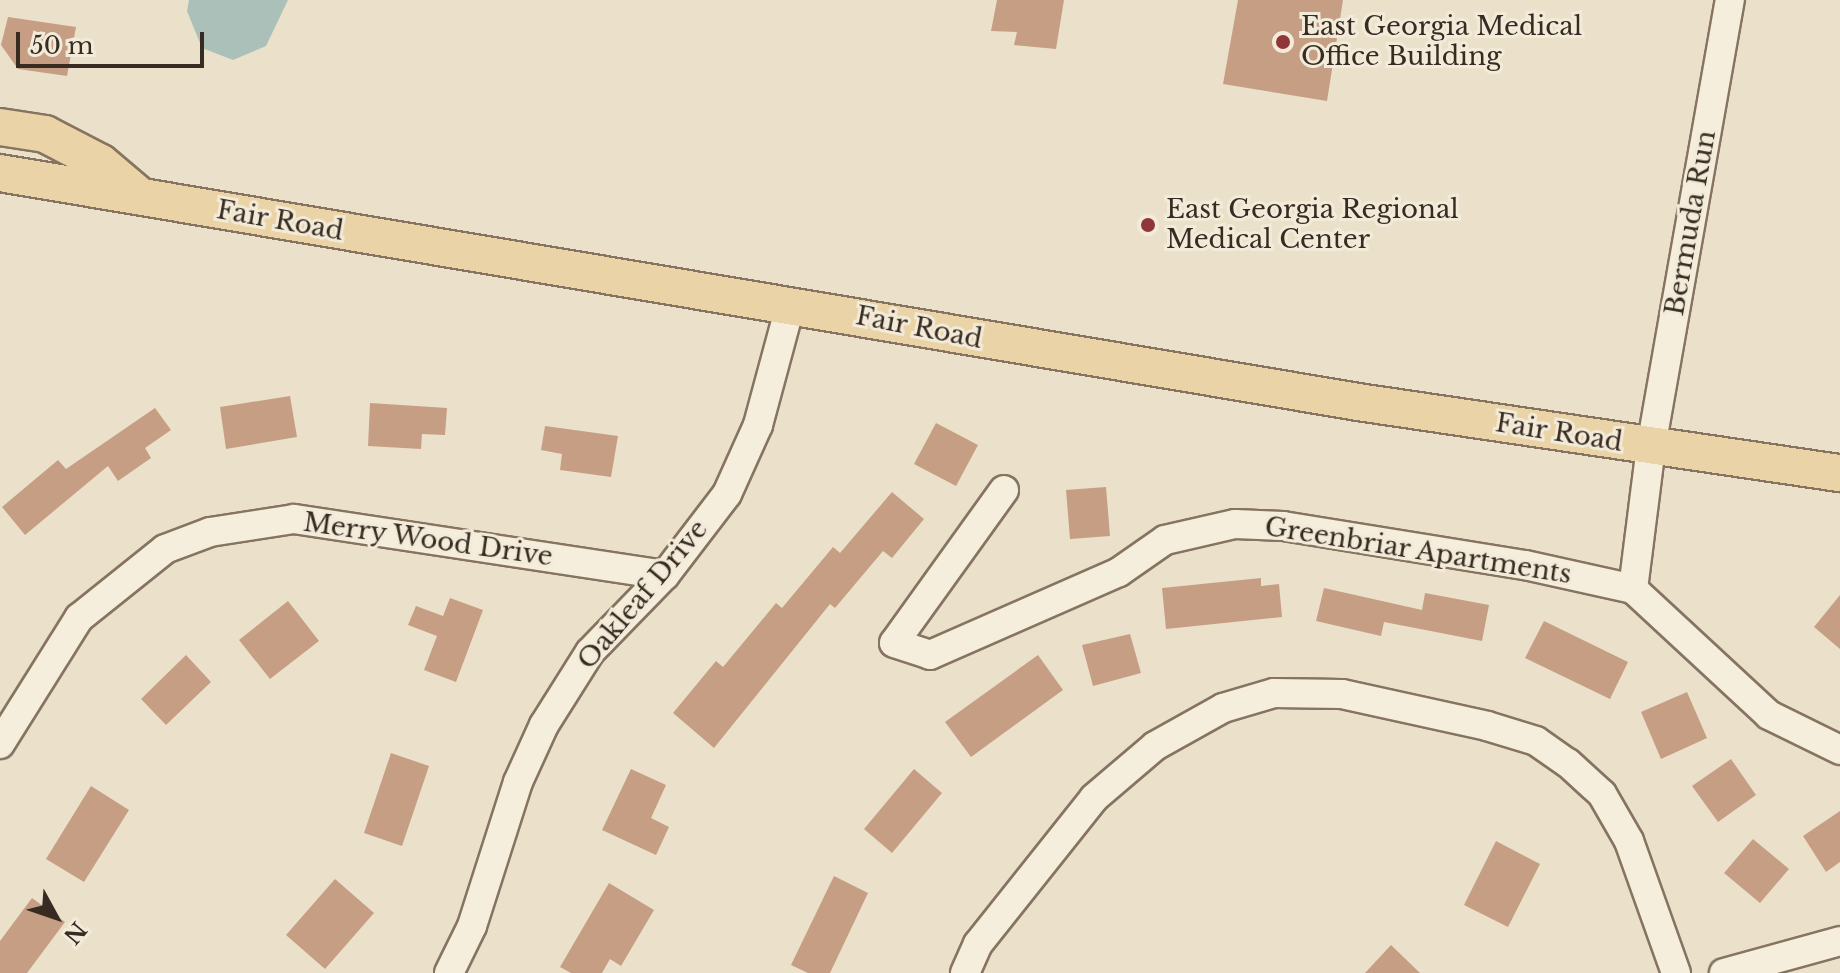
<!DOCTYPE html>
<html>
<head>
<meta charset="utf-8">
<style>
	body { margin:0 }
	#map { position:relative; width:1840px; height:973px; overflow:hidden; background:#ebe1ca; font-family:"Libre Baskerville",serif }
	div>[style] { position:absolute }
	.water>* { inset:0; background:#aac0b9 }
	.building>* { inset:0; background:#c69e84 }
	.roads { filter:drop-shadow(2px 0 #867460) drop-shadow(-2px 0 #867460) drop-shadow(0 2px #867460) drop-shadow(0 -2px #867460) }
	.minor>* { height:28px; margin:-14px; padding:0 14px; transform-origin:14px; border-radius:14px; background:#f6eedd }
	.major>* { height:36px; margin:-18px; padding:0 18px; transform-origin:18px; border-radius:18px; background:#ead4a7 }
	.dots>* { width:22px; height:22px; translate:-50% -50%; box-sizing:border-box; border:4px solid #f3ebd9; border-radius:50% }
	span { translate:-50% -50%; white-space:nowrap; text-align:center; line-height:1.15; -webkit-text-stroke:6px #f3ebd9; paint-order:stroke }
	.poi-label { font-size:26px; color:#382c22 }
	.left { translate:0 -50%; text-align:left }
	.street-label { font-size:26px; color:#382c22 }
	.north { position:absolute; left:16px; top:877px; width:80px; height:80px; -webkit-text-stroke:6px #f3ebd9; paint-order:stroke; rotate:130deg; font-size:22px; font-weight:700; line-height:32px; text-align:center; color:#382c22 }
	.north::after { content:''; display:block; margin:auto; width:28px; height:36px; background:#382c22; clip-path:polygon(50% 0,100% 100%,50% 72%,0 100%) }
	.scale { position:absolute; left:16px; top:32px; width:188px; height:36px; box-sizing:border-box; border:4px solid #382c22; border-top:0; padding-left:10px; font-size:24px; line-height:28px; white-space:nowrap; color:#382c22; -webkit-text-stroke:6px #f3ebd9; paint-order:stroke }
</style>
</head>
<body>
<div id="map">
	<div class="water">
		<i style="clip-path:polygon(189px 0,288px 0,266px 46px,233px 60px,202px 48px,187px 11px)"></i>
	</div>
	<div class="building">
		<i style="clip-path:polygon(997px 0,1064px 0,1056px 49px,1014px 45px,1017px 32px,991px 31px)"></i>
		<i style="clip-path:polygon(1238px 0,1343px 0,1327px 101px,1223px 84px)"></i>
		<i style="clip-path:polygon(8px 17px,76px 27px,67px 76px,18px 69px,1px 45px)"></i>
		<i style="clip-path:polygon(290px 396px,297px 437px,226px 449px,220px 407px)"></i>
		<i style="clip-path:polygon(370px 403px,447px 408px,445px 435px,422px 434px,421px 449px,368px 446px)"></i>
		<i style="clip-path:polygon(155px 408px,171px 430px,145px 448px,151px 458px,118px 481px,108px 466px,25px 535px,2px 507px,58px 460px,66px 469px)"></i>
		<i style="clip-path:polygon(936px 423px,978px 445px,956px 486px,914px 464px)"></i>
		<i style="clip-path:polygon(545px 426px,618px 436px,611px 477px,560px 470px,562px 454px,541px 450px)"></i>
		<i style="clip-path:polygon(1106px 487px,1110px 536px,1070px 539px,1066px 490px)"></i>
		<i style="clip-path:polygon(892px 492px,924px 519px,892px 558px,883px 551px,835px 608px,830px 604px,714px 748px,673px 713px,716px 661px,723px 667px,776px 603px,782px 608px,833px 547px,840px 553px)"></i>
		<i style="clip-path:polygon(1261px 578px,1261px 586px,1279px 584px,1282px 617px,1166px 629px,1162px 588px)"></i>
		<i style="clip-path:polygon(1324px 588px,1422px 610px,1425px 593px,1489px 605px,1482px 641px,1384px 622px,1381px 636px,1316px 621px)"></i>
		<i style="clip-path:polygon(1840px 595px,1840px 649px,1814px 627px)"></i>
		<i style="clip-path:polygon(450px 598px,483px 610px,456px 682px,424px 670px,437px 636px,408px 625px,416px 606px,443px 616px)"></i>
		<i style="clip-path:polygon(288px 601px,319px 641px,270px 679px,239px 640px)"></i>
		<i style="clip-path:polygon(1544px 621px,1628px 662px,1610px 699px,1525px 658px)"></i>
		<i style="clip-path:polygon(1130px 634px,1141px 673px,1093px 686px,1082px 645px)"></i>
		<i style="clip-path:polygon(186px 655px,211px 682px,166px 725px,141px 699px)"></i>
		<i style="clip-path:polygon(1038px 655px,1063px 690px,971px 757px,945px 722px)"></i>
		<i style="clip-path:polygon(1687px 692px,1707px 738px,1661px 759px,1641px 712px)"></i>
		<i style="clip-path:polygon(391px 753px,429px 766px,402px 846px,364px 833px)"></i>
		<i style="clip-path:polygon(1731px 759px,1756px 795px,1718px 822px,1692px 786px)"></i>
		<i style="clip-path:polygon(631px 769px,666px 785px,651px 818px,669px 827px,656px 855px,602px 830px)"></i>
		<i style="clip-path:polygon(914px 769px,942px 793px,892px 853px,864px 829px)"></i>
		<i style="clip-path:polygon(91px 786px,129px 810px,84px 882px,46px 859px)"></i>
		<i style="clip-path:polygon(1840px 811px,1840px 862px,1826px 872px,1803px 836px)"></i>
		<i style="clip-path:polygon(1753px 839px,1789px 869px,1760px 903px,1724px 873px)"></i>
		<i style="clip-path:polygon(1496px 841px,1540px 864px,1508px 927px,1464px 905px)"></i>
		<i style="clip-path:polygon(834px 876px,868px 893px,830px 973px,808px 973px,791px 965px)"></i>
		<i style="clip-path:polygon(335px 879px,374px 913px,325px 969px,286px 935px)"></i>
		<i style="clip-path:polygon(609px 883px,654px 910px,621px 966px,610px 959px,602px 973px,571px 973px,560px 967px)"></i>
		<i style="clip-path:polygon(32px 898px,65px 922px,27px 973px,0 973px,0 941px)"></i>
		<i style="clip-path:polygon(1391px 945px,1420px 973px,1365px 973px)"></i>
	</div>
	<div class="roads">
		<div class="minor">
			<i style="left:1004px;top:490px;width:188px;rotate:125.7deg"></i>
			<i style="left:894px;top:643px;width:38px;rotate:18deg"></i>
			<i style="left:930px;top:655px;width:206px;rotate:-23.7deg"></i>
			<i style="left:1119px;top:572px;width:56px;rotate:-34.8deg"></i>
			<i style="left:1165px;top:540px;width:72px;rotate:-12.9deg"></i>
			<i style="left:1235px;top:524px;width:48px;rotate:2.4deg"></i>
			<i style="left:1283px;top:526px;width:245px;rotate:9.2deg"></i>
			<i style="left:1525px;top:565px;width:111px;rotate:12.5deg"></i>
			<i style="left:1633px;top:589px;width:143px;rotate:-82.8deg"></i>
			<i style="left:1651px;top:447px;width:454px;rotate:-80deg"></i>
			<i style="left:1633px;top:589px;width:185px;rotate:42.8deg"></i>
			<i style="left:1769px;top:715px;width:79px;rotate:26.2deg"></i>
			<i style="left:0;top:744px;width:149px;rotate:-57.9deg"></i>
			<i style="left:79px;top:618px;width:110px;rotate:-38.7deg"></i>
			<i style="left:165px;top:549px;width:48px;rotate:-20.7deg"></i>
			<i style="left:210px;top:532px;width:85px;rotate:-8.8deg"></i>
			<i style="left:294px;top:519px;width:375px;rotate:8.6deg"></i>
			<i style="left:449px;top:973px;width:52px;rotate:-63.9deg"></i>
			<i style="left:472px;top:926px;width:151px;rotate:-72.3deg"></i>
			<i style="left:518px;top:782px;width:63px;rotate:-65.5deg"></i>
			<i style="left:544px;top:725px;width:86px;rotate:-57.8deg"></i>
			<i style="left:590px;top:652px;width:107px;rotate:-45.8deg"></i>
			<i style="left:665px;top:575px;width:102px;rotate:-52.6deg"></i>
			<i style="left:727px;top:494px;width:76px;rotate:-65.8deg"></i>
			<i style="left:758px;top:425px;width:126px;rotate:-74.9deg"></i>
			<i style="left:965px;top:973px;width:32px;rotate:-66deg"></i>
			<i style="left:978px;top:944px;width:186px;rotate:-51.5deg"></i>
			<i style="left:1094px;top:798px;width:80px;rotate:-40.4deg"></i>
			<i style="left:1155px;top:746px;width:78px;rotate:-29.2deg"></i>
			<i style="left:1223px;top:708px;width:53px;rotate:-16.4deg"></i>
			<i style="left:1274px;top:693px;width:68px;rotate:0.8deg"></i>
			<i style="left:1342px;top:694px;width:148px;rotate:12.4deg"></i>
			<i style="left:1487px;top:726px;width:51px;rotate:17deg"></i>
			<i style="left:1536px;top:741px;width:39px;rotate:35deg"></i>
			<i style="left:1568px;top:763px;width:46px;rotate:42.4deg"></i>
			<i style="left:1602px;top:794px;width:54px;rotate:60.1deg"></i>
			<i style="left:1629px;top:841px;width:140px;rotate:70.4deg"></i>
			<i style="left:1724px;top:973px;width:120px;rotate:-15.4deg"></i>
		</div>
		<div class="major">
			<i style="left:0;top:127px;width:46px;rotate:8.8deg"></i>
			<i style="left:45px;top:134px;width:63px;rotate:27.4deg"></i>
			<i style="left:101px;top:163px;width:51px;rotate:40.2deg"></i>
			<i style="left:0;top:173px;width:1377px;rotate:9.57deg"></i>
			<i style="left:1358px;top:402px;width:487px;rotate:8.4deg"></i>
		</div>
	</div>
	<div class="dots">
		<i style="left:1283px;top:42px;background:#903638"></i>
		<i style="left:1148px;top:225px;background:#903638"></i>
	</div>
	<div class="poi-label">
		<span class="left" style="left:1301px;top:42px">East Georgia Medical<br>Office Building</span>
		<span class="left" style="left:1166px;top:225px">East Georgia Regional<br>Medical Center</span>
	</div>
	<div class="street-label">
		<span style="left:280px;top:221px;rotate:10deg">Fair Road</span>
		<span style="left:1691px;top:223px;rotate:-80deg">Bermuda Run</span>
		<span style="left:919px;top:328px;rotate:11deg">Fair Road</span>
		<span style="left:1559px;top:433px;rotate:9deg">Fair Road</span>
		<span style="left:428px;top:540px;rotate:8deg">Merry Wood Drive</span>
		<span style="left:1418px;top:551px;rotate:9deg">Greenbriar Apartments</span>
		<span style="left:643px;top:595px;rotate:-50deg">Oakleaf Drive</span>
	</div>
	<div class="north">N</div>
	<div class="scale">50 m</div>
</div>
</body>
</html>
